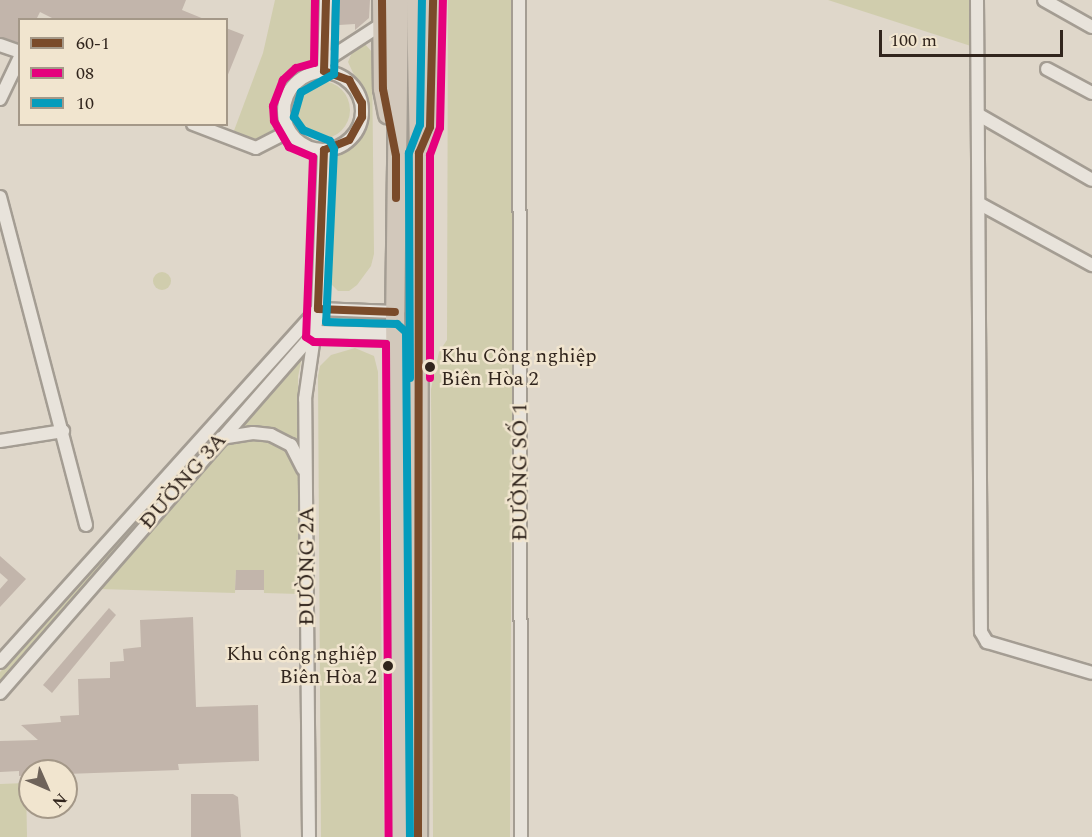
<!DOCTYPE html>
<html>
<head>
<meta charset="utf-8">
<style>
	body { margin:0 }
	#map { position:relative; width:1092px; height:837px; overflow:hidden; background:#dfd7ca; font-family:Spectral,serif }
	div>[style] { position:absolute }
	.green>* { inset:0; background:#d0cdad }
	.round { border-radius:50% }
	.building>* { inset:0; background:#c2b5ab }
	.roads { filter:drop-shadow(2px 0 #a49d93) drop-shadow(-2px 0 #a49d93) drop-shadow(0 2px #a49d93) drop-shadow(0 -2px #a49d93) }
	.minor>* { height:12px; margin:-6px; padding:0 6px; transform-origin:6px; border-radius:6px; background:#e8e3db }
	.minor>.ring { margin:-6px; padding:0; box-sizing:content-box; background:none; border:12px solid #e8e3db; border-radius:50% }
	.highway>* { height:18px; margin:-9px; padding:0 9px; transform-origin:9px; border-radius:9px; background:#d2c8bb }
	.bus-1>* { height:8px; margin:-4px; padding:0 4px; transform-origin:4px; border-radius:4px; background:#7a4b2a }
	.bus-2>* { height:8px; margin:-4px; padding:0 4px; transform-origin:4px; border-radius:4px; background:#e5007d }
	.bus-3>* { height:8px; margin:-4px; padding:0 4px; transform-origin:4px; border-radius:4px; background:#059cbc }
	.dots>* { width:16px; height:16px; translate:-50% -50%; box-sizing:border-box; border:3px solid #f1e5cf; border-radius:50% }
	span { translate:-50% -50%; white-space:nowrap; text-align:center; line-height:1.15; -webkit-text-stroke:5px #f1e5cf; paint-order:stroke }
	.bus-label { font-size:20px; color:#31251d }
	.left { translate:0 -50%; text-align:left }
	.right { translate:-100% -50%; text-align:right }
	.street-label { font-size:22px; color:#31251d }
	.legend { position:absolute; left:18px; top:18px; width:210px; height:108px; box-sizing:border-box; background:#f1e5cf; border:2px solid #a49888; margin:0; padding:8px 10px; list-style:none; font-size:18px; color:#31251d }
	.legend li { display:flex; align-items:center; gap:12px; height:30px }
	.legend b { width:30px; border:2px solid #a49888 }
	.north { position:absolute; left:18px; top:759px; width:60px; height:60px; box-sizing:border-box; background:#f1e5cf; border:2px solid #a49888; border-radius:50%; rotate:135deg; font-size:16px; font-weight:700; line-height:24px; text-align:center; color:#31251d }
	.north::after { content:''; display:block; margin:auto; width:21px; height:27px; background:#6e635a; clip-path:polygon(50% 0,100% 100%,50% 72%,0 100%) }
	.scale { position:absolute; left:879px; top:30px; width:184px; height:27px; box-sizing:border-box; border:3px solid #31251d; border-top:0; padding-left:8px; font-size:18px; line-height:21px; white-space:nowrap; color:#31251d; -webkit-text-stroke:4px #f1e5cf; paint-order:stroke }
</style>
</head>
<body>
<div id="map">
	<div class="green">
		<i style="clip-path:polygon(275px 0,321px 0,320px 67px,298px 74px,287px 85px,279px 108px,284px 129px,256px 144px,232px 136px,263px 53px)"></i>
		<i style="clip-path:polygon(448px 0,514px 0,510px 837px,433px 837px,431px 389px,439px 352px,447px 340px)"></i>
		<i style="clip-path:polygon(828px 0,973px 0,974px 47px)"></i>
		<i style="clip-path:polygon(364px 43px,372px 52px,374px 254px,371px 266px,357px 285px,349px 291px,338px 291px,330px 283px,330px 177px,333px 161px,361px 133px,367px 117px,367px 103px,348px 62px,353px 50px)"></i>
		<i class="round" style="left:292px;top:81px;width:58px;height:58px"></i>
		<i class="round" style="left:153px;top:272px;width:18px;height:18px"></i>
		<i style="clip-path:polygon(321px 317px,388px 319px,389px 327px,319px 326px)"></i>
		<i style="clip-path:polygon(355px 348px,374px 356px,378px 372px,384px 837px,321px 837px,318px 376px,320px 366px,331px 355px)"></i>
		<i style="clip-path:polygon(302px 357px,298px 377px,299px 448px,235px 432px)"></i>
		<i style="clip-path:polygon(253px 437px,288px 448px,299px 473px,300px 594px,264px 593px,263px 570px,236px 570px,235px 593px,99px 589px,227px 442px)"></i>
		<i style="clip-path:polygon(204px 444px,205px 445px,0 682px,0 672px)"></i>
		<i style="clip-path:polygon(26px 783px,27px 837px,0 837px,0 784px)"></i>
	</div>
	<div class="building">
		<i style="clip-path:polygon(0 0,186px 0,182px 10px,204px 19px,56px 20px,40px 12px,36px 20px,20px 20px,20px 43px,0 37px)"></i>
		<i style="clip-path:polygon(339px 0,370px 0,369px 18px,355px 30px,355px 24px,339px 25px)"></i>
		<i style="clip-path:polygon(226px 28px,244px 35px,227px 77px,226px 77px)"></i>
		<i style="clip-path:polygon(0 556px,26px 579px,0 607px,0 589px,8px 580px,0 573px)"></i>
		<i style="clip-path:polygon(236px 570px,264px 570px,264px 590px,235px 590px)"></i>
		<i style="clip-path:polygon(109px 608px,116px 615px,52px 693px,43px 685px)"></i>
		<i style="clip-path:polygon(193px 617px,196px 707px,258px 705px,259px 761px,178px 764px,179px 770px,66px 774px,62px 769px,31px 769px,30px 775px,19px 776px,19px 771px,0 772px,0 741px,38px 740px,21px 725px,61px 722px,60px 716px,79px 715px,78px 679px,110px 678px,110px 662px,124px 661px,123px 649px,141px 647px,140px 620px)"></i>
		<i style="clip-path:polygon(191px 794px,233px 794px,238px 797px,241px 837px,191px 837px)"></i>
	</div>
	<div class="roads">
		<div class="minor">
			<i style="left:519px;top:0;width:837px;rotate:89.86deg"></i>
			<i style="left:977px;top:0;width:632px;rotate:89.64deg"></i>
			<i style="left:981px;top:632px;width:12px;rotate:59deg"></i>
			<i style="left:987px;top:642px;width:109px;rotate:16.4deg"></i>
			<i style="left:1044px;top:0;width:55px;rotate:29.4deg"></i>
			<i style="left:0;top:45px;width:21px;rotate:19deg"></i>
			<i style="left:325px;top:61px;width:68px;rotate:-33deg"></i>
			<i style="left:1047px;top:69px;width:51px;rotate:28.1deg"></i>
			<i style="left:324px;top:71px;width:71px;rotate:-88.4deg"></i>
			<i class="ring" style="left:284px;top:72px;width:66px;height:66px"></i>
			<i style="left:0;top:99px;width:47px;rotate:-64.5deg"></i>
			<i style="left:979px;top:115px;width:130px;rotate:29.9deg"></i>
			<i style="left:193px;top:124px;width:67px;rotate:20.9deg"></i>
			<i style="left:256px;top:148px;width:37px;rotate:-27deg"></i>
			<i style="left:0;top:197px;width:339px;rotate:75.3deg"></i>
			<i style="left:980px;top:204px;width:128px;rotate:28.6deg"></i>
			<i style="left:315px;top:332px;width:81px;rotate:1.4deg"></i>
			<i style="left:221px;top:438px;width:32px;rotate:-9deg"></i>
			<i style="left:253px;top:433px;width:18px;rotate:6deg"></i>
			<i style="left:271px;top:435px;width:22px;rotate:27deg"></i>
			<i style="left:291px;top:445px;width:27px;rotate:63deg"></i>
			<i style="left:0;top:441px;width:64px;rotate:-9deg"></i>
			<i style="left:0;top:662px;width:475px;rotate:-48deg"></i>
			<i style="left:318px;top:309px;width:77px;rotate:2.2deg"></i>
			<i style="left:0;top:693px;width:478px;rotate:-48.9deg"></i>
			<i style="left:309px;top:837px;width:438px;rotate:-90.5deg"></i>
			<i style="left:305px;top:399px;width:91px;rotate:-81.8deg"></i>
			<i style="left:318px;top:309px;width:159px;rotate:-87.8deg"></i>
		</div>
		<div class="highway">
			<i style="left:382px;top:0;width:89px;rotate:89.4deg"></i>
			<i style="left:383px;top:89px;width:26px;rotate:79deg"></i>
			<i style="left:399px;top:0;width:312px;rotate:90.7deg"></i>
			<i style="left:395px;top:312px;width:525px;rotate:89.45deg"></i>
			<i style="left:416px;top:0;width:153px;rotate:88.9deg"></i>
			<i style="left:419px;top:153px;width:684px;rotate:90.08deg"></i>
			<i style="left:423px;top:142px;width:17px;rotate:-65deg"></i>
			<i style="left:430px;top:127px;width:29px;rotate:-86deg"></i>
			<i style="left:432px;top:98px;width:98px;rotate:-89.4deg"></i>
		</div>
	</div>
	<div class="bus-1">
		<i style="left:326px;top:0;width:71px;rotate:91.6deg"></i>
		<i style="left:324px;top:71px;width:27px;rotate:20deg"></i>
		<i style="left:349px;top:80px;width:26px;rotate:61deg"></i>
		<i style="left:362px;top:103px;width:14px;rotate:90deg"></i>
		<i style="left:362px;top:117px;width:26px;rotate:119deg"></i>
		<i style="left:349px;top:140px;width:27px;rotate:158deg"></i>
		<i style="left:324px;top:150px;width:159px;rotate:92.2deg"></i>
		<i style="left:318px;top:309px;width:77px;rotate:2.2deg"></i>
		<i style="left:382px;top:0;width:89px;rotate:89.4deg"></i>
		<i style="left:383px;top:89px;width:68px;rotate:79deg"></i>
		<i style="left:396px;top:156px;width:42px;rotate:90deg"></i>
		<i style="left:418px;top:837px;width:684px;rotate:-89.92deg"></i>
		<i style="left:419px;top:153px;width:28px;rotate:-67deg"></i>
		<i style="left:430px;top:127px;width:127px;rotate:-88.6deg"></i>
	</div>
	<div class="bus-2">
		<i style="left:315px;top:0;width:63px;rotate:90.9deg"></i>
		<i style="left:314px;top:63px;width:19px;rotate:164deg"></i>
		<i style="left:296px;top:68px;width:18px;rotate:137deg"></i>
		<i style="left:283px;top:80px;width:28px;rotate:111deg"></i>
		<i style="left:273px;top:106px;width:15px;rotate:86deg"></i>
		<i style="left:274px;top:121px;width:30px;rotate:60deg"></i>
		<i style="left:289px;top:147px;width:26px;rotate:23deg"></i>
		<i style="left:313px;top:157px;width:180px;rotate:92.2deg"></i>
		<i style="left:306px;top:337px;width:9px;rotate:32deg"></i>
		<i style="left:314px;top:342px;width:72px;rotate:1.6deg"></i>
		<i style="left:386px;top:344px;width:493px;rotate:89.7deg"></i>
		<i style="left:430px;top:378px;width:223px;rotate:-90deg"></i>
		<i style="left:430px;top:155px;width:29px;rotate:-70deg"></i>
		<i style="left:440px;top:128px;width:128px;rotate:-88.7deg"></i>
	</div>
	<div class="bus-3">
		<i style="left:336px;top:0;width:74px;rotate:91.5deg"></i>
		<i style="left:334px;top:74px;width:38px;rotate:151deg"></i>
		<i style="left:301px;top:92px;width:26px;rotate:106deg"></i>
		<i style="left:294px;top:117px;width:16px;rotate:55deg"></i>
		<i style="left:303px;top:130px;width:29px;rotate:22deg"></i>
		<i style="left:330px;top:141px;width:9px;rotate:63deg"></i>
		<i style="left:334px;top:149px;width:173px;rotate:92.6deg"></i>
		<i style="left:326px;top:322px;width:71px;rotate:1.6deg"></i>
		<i style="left:397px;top:324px;width:12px;rotate:42deg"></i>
		<i style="left:406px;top:332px;width:505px;rotate:89.55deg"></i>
		<i style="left:410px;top:378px;width:225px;rotate:-90.3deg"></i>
		<i style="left:409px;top:153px;width:30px;rotate:-69deg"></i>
		<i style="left:420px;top:125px;width:125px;rotate:-89.1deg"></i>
	</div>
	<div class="dots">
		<i style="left:430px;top:367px;background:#31251d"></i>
		<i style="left:388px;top:666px;background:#31251d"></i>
	</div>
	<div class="bus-label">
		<span class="left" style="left:441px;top:368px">Khu Công nghiệp<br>Biên Hòa 2</span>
		<span class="right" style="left:377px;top:666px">Khu công nghiệp<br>Biên Hòa 2</span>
	</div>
	<div class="street-label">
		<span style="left:520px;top:472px;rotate:-90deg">ĐƯỜNG SỐ 1</span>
		<span style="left:183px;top:481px;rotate:-49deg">ĐƯỜNG 3A</span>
		<span style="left:307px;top:566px;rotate:-90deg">ĐƯỜNG 2A</span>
	</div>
	<ul class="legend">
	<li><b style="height:8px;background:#7a4b2a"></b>60-1</li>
	<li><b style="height:8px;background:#e5007d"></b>08</li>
	<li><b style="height:8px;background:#059cbc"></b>10</li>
	</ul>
	<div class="north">N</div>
	<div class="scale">100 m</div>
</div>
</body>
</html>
